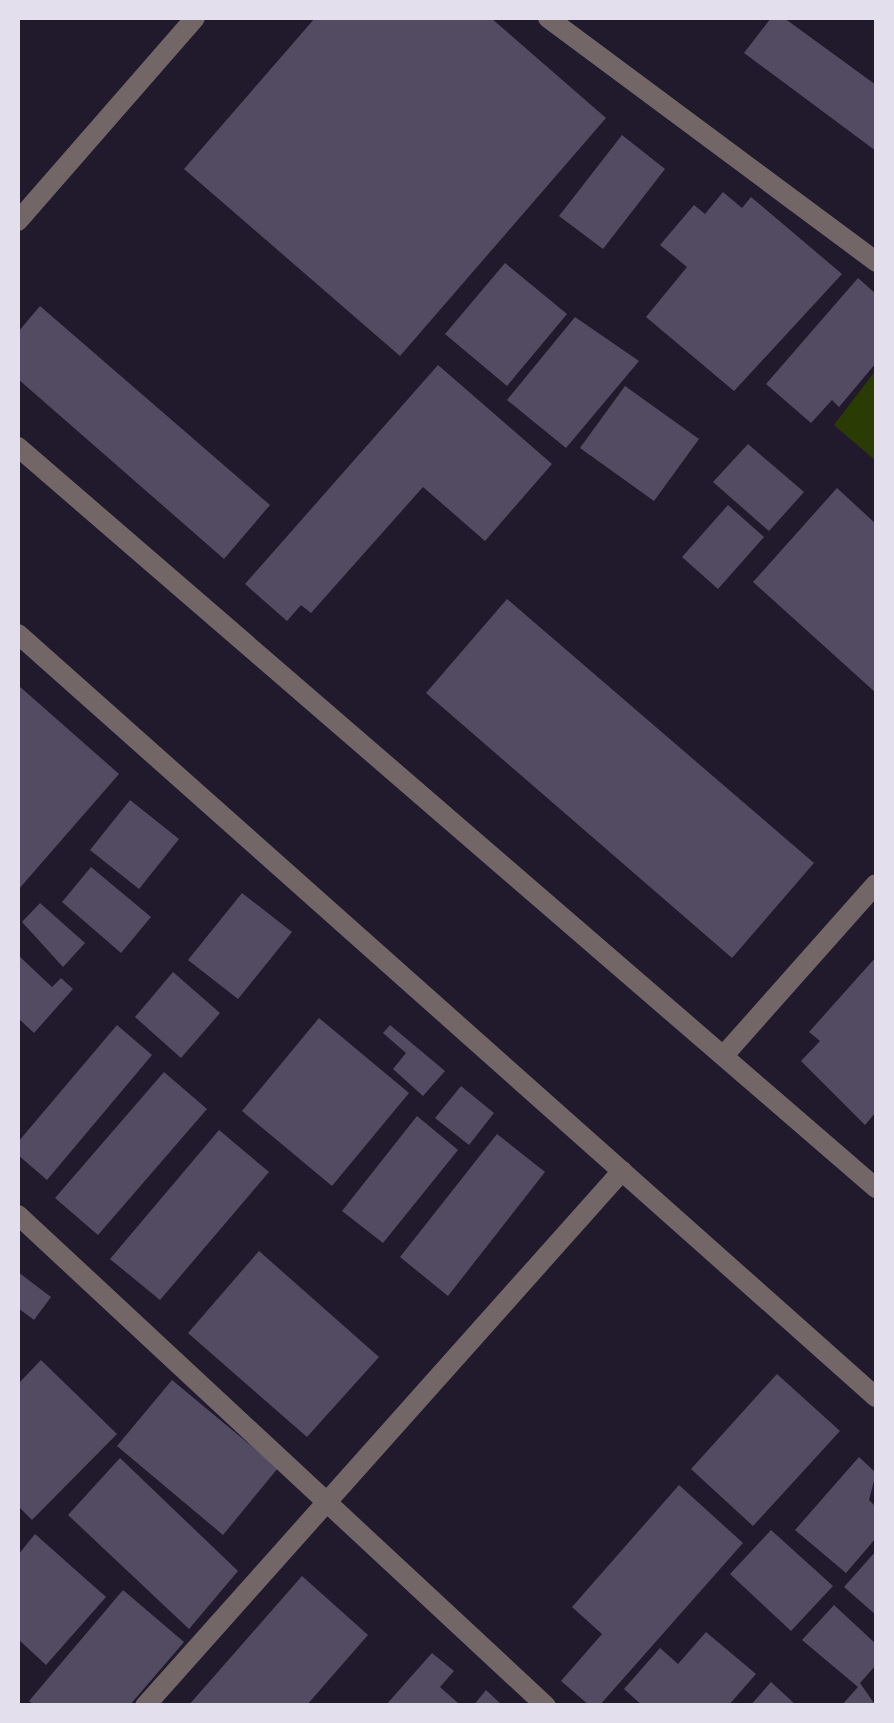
<!DOCTYPE html>
<html>
<head>
<meta charset="utf-8">
<style>
	body { margin:0 }
	#map { position:relative; width:894px; height:1723px; overflow:hidden; background:#211a2c; font-family:Helvetica,sans-serif }
	div>[style] { position:absolute }
	.green>* { inset:0; background:#2a3c04 }
	.building>* { inset:0; background:#534b61 }
	.minor>* { height:20px; margin:-10px; padding:0 10px; transform-origin:10px; border-radius:10px; background:#726667 }
	span { translate:-50% -50%; white-space:nowrap; text-align:center; line-height:1.15; -webkit-text-stroke:9px #211a2c; paint-order:stroke }
	.frame { position:absolute; inset:0; border:20px solid #e4dfec; pointer-events:none }
</style>
</head>
<body>
<div id="map">
	<div class="green">
		<i style="clip-path:polygon(876px 370px,876px 461px,834px 425px)"></i>
	</div>
	<div class="building">
		<i style="clip-path:polygon(315px 18px,491px 18px,606px 118px,400px 356px,184px 169px)"></i>
		<i style="clip-path:polygon(771px 18px,784px 18px,876px 85px,876px 151px,744px 53px)"></i>
		<i style="clip-path:polygon(622px 135px,665px 169px,603px 249px,559px 216px)"></i>
		<i style="clip-path:polygon(723px 192px,742px 208px,751px 197px,842px 274px,734px 391px,646px 317px,687px 267px,660px 245px,694px 205px,705px 214px)"></i>
		<i style="clip-path:polygon(505px 263px,567px 314px,507px 386px,445px 334px)"></i>
		<i style="clip-path:polygon(858px 278px,876px 294px,876px 363px,839px 407px,832px 400px,811px 423px,766px 384px)"></i>
		<i style="clip-path:polygon(40px 306px,270px 505px,224px 559px,18px 379px,18px 332px)"></i>
		<i style="clip-path:polygon(575px 317px,639px 361px,566px 448px,507px 400px)"></i>
		<i style="clip-path:polygon(438px 365px,552px 464px,485px 541px,423px 487px,311px 613px,301px 605px,287px 621px,245px 584px)"></i>
		<i style="clip-path:polygon(625px 386px,699px 439px,654px 501px,580px 448px)"></i>
		<i style="clip-path:polygon(748px 444px,804px 492px,769px 531px,713px 482px)"></i>
		<i style="clip-path:polygon(837px 488px,876px 524px,876px 693px,753px 582px)"></i>
		<i style="clip-path:polygon(728px 505px,764px 537px,718px 589px,682px 557px)"></i>
		<i style="clip-path:polygon(507px 599px,814px 863px,732px 958px,426px 693px)"></i>
		<i style="clip-path:polygon(18px 685px,119px 774px,18px 890px)"></i>
		<i style="clip-path:polygon(130px 800px,179px 839px,139px 889px,90px 850px)"></i>
		<i style="clip-path:polygon(91px 867px,151px 917px,121px 953px,62px 902px)"></i>
		<i style="clip-path:polygon(242px 893px,292px 932px,238px 999px,188px 960px)"></i>
		<i style="clip-path:polygon(40px 903px,85px 943px,63px 967px,22px 922px)"></i>
		<i style="clip-path:polygon(18px 955px,52px 987px,61px 978px,73px 989px,34px 1033px,18px 1018px)"></i>
		<i style="clip-path:polygon(876px 957px,876px 1112px,865px 1125px,801px 1061px,820px 1041px,809px 1032px)"></i>
		<i style="clip-path:polygon(173px 972px,220px 1013px,181px 1058px,135px 1017px)"></i>
		<i style="clip-path:polygon(319px 1018px,409px 1093px,332px 1186px,242px 1111px)"></i>
		<i style="clip-path:polygon(117px 1025px,152px 1055px,47px 1180px,18px 1155px,18px 1142px)"></i>
		<i style="clip-path:polygon(390px 1025px,445px 1071px,423px 1096px,393px 1069px,406px 1053px,383px 1033px)"></i>
		<i style="clip-path:polygon(164px 1072px,207px 1109px,98px 1235px,55px 1198px)"></i>
		<i style="clip-path:polygon(461px 1086px,494px 1113px,469px 1145px,435px 1118px)"></i>
		<i style="clip-path:polygon(417px 1116px,458px 1150px,383px 1243px,342px 1211px)"></i>
		<i style="clip-path:polygon(219px 1130px,269px 1172px,160px 1300px,110px 1259px)"></i>
		<i style="clip-path:polygon(497px 1134px,545px 1172px,448px 1296px,400px 1257px)"></i>
		<i style="clip-path:polygon(259px 1251px,379px 1357px,307px 1437px,188px 1333px)"></i>
		<i style="clip-path:polygon(18px 1272px,51px 1297px,34px 1320px,18px 1308px)"></i>
		<i style="clip-path:polygon(41px 1360px,117px 1434px,32px 1520px,18px 1506px,18px 1384px)"></i>
		<i style="clip-path:polygon(777px 1374px,840px 1431px,753px 1526px,691px 1469px)"></i>
		<i style="clip-path:polygon(172px 1380px,278px 1468px,223px 1535px,117px 1446px)"></i>
		<i style="clip-path:polygon(859px 1457px,876px 1473px,869px 1500px,876px 1507px,876px 1538px,846px 1573px,795px 1530px)"></i>
		<i style="clip-path:polygon(120px 1458px,238px 1571px,189px 1629px,68px 1515px)"></i>
		<i style="clip-path:polygon(679px 1485px,743px 1543px,599px 1706px,590px 1706px,561px 1681px,602px 1634px,572px 1607px)"></i>
		<i style="clip-path:polygon(771px 1530px,833px 1586px,791px 1631px,730px 1574px)"></i>
		<i style="clip-path:polygon(35px 1534px,106px 1597px,46px 1665px,18px 1639px,18px 1555px)"></i>
		<i style="clip-path:polygon(876px 1551px,876px 1615px,844px 1587px)"></i>
		<i style="clip-path:polygon(302px 1576px,368px 1635px,306px 1706px,188px 1706px)"></i>
		<i style="clip-path:polygon(123px 1590px,184px 1642px,129px 1706px,35px 1706px,29px 1701px)"></i>
		<i style="clip-path:polygon(834px 1605px,876px 1644px,876px 1665px,860px 1683px,876px 1706px,841px 1706px,858px 1687px,802px 1640px)"></i>
		<i style="clip-path:polygon(706px 1632px,756px 1674px,728px 1706px,643px 1706px,624px 1689px,660px 1648px,678px 1664px)"></i>
		<i style="clip-path:polygon(432px 1653px,454px 1671px,440px 1687px,458px 1703px,385px 1706px)"></i>
		<i style="clip-path:polygon(771px 1682px,797px 1706px,750px 1706px)"></i>
		<i style="clip-path:polygon(486px 1690px,503px 1706px,473px 1706px)"></i>
	</div>
	<div class="minor">
		<i style="left:548px;top:18px;width:409px;rotate:36.6deg"></i>
		<i style="left:18px;top:221px;width:269px;rotate:-48.9deg"></i>
		<i style="left:18px;top:447px;width:1134px;rotate:40.82deg"></i>
		<i style="left:18px;top:634px;width:1148px;rotate:41.65deg"></i>
		<i style="left:725px;top:1054px;width:227px;rotate:-48.4deg"></i>
		<i style="left:18px;top:1215px;width:721px;rotate:42.92deg"></i>
		<i style="left:145px;top:1706px;width:717px;rotate:-48.28deg"></i>
	</div>
	<div class="frame"></div>
</div>
</body>
</html>
